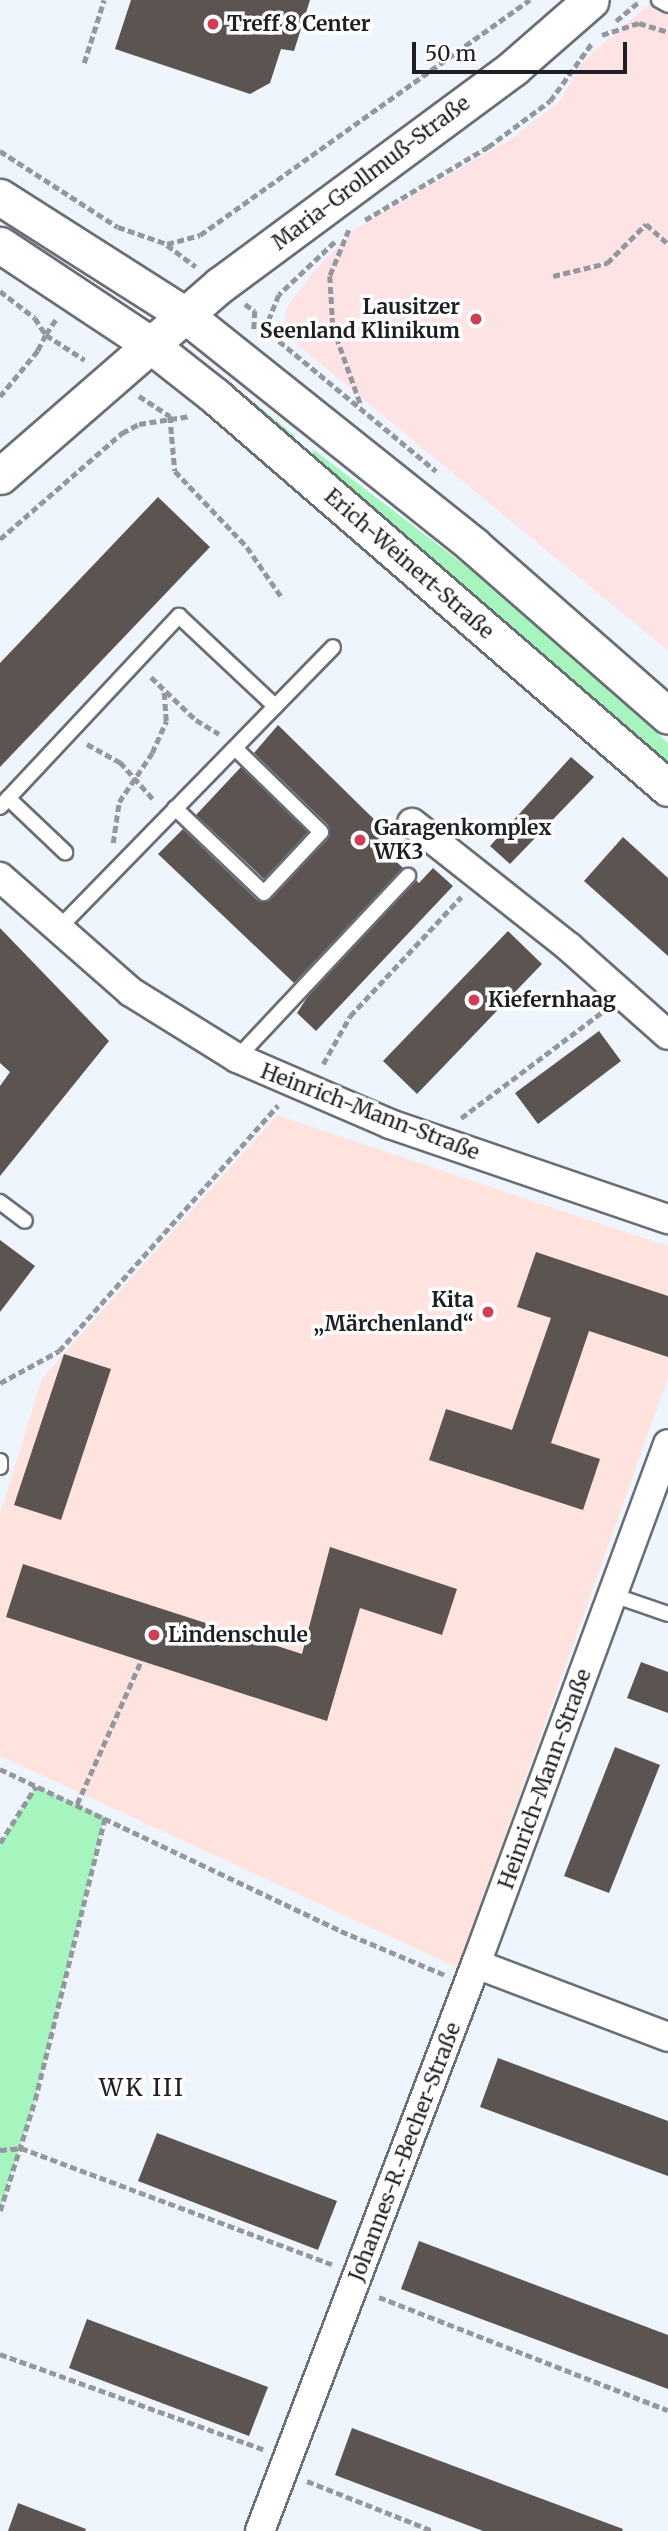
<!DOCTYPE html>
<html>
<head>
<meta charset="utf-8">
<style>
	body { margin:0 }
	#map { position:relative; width:668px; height:2531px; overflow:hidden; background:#eff5fd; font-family:Merriweather,serif }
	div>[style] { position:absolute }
	.education>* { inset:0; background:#fee3df }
	.medical>* { inset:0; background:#fee3e5 }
	.green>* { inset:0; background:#a7f5be }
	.building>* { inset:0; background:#5c5450 }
	.path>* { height:4.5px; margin-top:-2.25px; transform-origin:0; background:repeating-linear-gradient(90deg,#94989e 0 7px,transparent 0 10.5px) }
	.roads { filter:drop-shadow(2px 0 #696e75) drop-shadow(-2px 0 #696e75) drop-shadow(0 2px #696e75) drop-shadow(0 -2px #696e75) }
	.service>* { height:14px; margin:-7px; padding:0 7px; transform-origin:7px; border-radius:7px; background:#fff }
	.minor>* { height:28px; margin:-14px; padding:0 14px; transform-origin:14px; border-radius:14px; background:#fff }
	.tertiary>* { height:35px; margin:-17.5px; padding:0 17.5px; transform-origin:17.5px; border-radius:17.5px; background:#fff }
	.dots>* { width:19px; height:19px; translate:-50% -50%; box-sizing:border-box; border:4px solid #fff; border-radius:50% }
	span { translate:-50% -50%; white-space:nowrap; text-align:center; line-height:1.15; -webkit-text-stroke:7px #fff; paint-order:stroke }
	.poi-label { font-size:21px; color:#1d1f22; font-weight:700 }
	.left { translate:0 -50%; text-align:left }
	.right { translate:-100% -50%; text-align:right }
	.street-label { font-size:21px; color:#1d1f22 }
	.quarter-label { font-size:24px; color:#1d1f22; letter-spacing:2px }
	.scale { position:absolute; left:412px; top:42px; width:215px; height:32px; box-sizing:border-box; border:4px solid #1d1f22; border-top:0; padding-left:9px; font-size:21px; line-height:24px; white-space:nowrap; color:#1d1f22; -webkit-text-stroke:5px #fff; paint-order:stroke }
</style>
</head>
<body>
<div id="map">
	<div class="education">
		<i style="clip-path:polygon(277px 1115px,668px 1246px,668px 1378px,458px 1968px,0 1756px,0 1515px,42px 1378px)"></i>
	</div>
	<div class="medical">
		<i style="clip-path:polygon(654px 0,668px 0,668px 651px,282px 332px,287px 307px,314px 271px,355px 229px,511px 139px,560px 101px,583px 61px)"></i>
	</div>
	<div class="green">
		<i style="clip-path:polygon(239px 390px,294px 435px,290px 442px,234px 397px)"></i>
		<i style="clip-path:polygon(314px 450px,505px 596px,668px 743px,668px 768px,310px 457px)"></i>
		<i style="clip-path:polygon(36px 1786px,105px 1817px,35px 2100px,0 2211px,0 1843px)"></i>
	</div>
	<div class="building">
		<i style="clip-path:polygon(131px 0,310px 0,294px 51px,281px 49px,270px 83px,250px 94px,115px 49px)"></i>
		<i style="clip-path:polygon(158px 497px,210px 547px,0 767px,0 663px)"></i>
		<i style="clip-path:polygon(278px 725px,386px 831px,376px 842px,403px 868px,294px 983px,158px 854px,183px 829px,257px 900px,266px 902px,328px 839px,328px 825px,254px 753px)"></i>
		<i style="clip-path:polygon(571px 757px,594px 777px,510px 864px,490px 846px)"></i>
		<i style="clip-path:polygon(241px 767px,308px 832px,264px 879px,196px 815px)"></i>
		<i style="clip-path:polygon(623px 837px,668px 878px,668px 956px,584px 881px)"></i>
		<i style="clip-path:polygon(433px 868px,453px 886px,316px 1031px,297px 1013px,308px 996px,416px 880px,419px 883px)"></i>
		<i style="clip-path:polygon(0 928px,109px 1041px,0 1176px,0 1086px,10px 1072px,0 1063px)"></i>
		<i style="clip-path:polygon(508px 931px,542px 964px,417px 1094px,383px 1061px)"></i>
		<i style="clip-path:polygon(599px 1031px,621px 1061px,538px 1124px,515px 1093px)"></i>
		<i style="clip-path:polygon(0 1240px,35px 1266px,0 1312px)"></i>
		<i style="clip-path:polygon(536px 1252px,668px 1296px,668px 1357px,589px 1331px,551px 1443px,600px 1459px,583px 1510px,429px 1460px,446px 1409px,512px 1430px,551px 1318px,517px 1307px)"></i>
		<i style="clip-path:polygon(64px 1354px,111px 1369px,61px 1520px,14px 1505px)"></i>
		<i style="clip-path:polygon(330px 1547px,457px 1589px,442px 1635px,360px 1608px,327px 1721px,6px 1617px,23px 1564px,302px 1654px)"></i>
		<i style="clip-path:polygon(641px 1662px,668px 1672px,668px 1713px,627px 1698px)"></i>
		<i style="clip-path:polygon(615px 1747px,660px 1765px,609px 1893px,564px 1876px)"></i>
		<i style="clip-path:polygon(498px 2058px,668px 2121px,668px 2176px,480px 2107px)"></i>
		<i style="clip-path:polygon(157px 2133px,337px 2201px,318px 2250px,138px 2181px)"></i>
		<i style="clip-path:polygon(419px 2241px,668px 2335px,668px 2389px,401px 2289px)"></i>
		<i style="clip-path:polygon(87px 2319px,268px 2387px,249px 2436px,69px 2368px)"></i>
		<i style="clip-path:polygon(352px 2428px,623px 2529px,622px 2531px,483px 2531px,335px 2475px)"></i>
		<i style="clip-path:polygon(18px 2503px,86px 2529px,85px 2531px,8px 2531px)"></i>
	</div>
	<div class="path">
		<i style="left:616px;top:21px;width:30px;rotate:-40deg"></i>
		<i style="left:602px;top:35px;width:39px;rotate:-18deg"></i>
		<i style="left:639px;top:23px;width:30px;rotate:17deg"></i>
		<i style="left:84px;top:63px;width:66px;rotate:-72.4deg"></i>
		<i style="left:0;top:151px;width:140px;rotate:32.8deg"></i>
		<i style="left:118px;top:227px;width:52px;rotate:19.1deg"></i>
		<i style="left:167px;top:244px;width:34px;rotate:-15deg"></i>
		<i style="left:200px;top:235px;width:405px;rotate:-35.5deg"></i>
		<i style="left:365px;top:220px;width:143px;rotate:-30.7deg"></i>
		<i style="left:488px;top:147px;width:77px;rotate:-36.6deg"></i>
		<i style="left:550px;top:101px;width:72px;rotate:-54.1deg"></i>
		<i style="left:349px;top:230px;width:50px;rotate:112.4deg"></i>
		<i style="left:330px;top:276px;width:51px;rotate:86.6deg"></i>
		<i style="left:333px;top:327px;width:83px;rotate:70.3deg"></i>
		<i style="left:335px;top:242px;width:77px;rotate:136.6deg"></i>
		<i style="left:279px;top:295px;width:31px;rotate:112deg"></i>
		<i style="left:267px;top:324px;width:21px;rotate:55deg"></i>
		<i style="left:279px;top:341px;width:204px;rotate:39.6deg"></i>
		<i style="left:167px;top:245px;width:36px;rotate:37deg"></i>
		<i style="left:553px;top:276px;width:56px;rotate:-13.5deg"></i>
		<i style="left:607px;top:263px;width:55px;rotate:-45deg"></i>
		<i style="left:646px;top:224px;width:30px;rotate:42deg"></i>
		<i style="left:0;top:291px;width:44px;rotate:37.6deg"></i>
		<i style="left:35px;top:318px;width:20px;rotate:57deg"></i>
		<i style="left:46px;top:335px;width:18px;rotate:117deg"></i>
		<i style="left:38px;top:351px;width:60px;rotate:129.6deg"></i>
		<i style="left:245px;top:304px;width:12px;rotate:35deg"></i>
		<i style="left:255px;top:311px;width:18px;rotate:93deg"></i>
		<i style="left:56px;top:320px;width:18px;rotate:124deg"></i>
		<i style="left:46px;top:335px;width:46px;rotate:32.7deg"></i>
		<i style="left:139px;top:396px;width:37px;rotate:33deg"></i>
		<i style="left:170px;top:416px;width:55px;rotate:84.8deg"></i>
		<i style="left:175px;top:471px;width:105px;rotate:46.5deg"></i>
		<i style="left:247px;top:547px;width:63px;rotate:55.3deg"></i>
		<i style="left:0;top:539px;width:162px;rotate:-41deg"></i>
		<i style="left:122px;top:433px;width:19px;rotate:-28deg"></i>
		<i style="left:139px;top:424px;width:52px;rotate:-8.9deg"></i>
		<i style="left:151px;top:677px;width:62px;rotate:43.7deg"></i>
		<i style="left:196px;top:720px;width:27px;rotate:31deg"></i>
		<i style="left:87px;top:744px;width:38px;rotate:29deg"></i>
		<i style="left:120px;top:762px;width:51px;rotate:48.2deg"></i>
		<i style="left:113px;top:843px;width:41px;rotate:-81.7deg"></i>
		<i style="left:119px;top:802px;width:59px;rotate:-56deg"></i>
		<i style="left:152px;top:753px;width:35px;rotate:-66deg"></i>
		<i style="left:166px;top:721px;width:31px;rotate:-94deg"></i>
		<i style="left:323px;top:1064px;width:55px;rotate:-60.6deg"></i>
		<i style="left:350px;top:1016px;width:163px;rotate:-47deg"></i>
		<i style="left:461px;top:1118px;width:176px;rotate:-36.9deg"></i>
		<i style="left:0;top:1383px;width:67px;rotate:-28.5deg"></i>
		<i style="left:59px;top:1351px;width:329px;rotate:-48.3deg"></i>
		<i style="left:0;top:1769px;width:378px;rotate:25.4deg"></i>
		<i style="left:341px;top:1931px;width:113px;rotate:22.9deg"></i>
		<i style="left:77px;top:1804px;width:157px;rotate:-65.9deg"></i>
		<i style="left:0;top:1843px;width:67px;rotate:-57.7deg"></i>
		<i style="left:0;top:2150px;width:21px;rotate:-5deg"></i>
		<i style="left:21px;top:2148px;width:332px;rotate:20.5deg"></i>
		<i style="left:0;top:2211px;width:116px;rotate:-72.5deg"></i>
		<i style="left:35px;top:2100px;width:292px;rotate:-76.1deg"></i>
		<i style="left:379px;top:2297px;width:310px;rotate:21.4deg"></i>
		<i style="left:0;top:2354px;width:280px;rotate:19.9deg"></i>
		<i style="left:307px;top:2481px;width:136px;rotate:21.6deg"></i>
	</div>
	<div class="roads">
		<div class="service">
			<i style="left:659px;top:0;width:10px;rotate:29deg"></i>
			<i style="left:8px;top:798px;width:79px;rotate:43.5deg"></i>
			<i style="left:0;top:807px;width:262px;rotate:-46.9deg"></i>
			<i style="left:179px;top:616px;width:132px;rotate:43.2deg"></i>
			<i style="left:175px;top:808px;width:123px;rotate:43.7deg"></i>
			<i style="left:264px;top:893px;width:83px;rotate:-46.9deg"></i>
			<i style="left:321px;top:832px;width:120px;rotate:-135.7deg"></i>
			<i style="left:57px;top:930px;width:395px;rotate:-45.7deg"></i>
			<i style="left:237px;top:1058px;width:250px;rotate:-46.8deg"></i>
			<i style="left:0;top:1202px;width:31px;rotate:37deg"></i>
			<i style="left:0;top:1461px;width:6px;rotate:90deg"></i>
			<i style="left:613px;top:1595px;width:58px;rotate:19.1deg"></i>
		</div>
		<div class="minor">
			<i style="left:412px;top:823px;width:200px;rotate:38.3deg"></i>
			<i style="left:569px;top:947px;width:132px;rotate:41.6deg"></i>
			<i style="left:0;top:877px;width:174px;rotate:41.3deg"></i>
			<i style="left:131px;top:992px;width:125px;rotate:31.9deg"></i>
			<i style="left:237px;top:1058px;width:167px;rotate:23.3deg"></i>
			<i style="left:390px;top:1124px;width:294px;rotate:18.9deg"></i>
			<i style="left:476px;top:1964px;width:554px;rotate:-69.73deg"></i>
			<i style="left:260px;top:2531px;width:607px;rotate:-69.15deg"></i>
			<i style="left:476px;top:1964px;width:205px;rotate:20.8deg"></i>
		</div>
		<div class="tertiary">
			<i style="left:0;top:197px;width:218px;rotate:32.5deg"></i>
			<i style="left:184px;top:314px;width:370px;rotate:38.6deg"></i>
			<i style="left:473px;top:545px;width:259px;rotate:41.2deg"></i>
			<i style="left:0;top:245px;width:178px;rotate:33.5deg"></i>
			<i style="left:148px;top:343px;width:85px;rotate:38.3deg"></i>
			<i style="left:215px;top:396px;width:599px;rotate:40.87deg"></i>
			<i style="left:0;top:476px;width:291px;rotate:-41deg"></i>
			<i style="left:220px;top:285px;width:365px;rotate:-36.5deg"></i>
			<i style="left:513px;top:68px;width:103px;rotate:-41.1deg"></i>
		</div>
	</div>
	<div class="dots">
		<i style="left:213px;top:24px;background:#cf3e57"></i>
		<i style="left:476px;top:319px;background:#cf3e57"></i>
		<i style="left:360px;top:840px;background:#cf3e57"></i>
		<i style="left:474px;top:1000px;background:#cf3e57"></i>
		<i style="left:488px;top:1312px;background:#cf3e57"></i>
		<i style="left:154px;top:1635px;background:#cf3e57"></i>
	</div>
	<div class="poi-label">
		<span class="left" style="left:227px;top:24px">Treff 8 Center</span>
		<span class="right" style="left:460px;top:319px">Lausitzer<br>Seenland Klinikum</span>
		<span class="left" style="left:374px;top:840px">Garagenkomplex<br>WK3</span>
		<span class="left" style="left:488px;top:1000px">Kiefernhaag</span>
		<span class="right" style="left:474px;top:1312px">Kita<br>„Märchenland“</span>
		<span class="left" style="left:168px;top:1635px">Lindenschule</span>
	</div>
	<div class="street-label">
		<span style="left:371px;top:173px;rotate:-37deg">Maria-Grollmuß-Straße</span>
		<span style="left:409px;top:564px;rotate:41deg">Erich-Weinert-Straße</span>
		<span style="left:370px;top:1112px;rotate:21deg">Heinrich-Mann-Straße</span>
		<span style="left:545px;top:1779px;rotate:-70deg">Heinrich-Mann-Straße</span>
		<span style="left:405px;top:2152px;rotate:-69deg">Johannes-R.-Becher-Straße</span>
	</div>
	<div class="quarter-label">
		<span style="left:142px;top:2088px">WK III</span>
	</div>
	<div class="scale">50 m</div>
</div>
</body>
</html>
